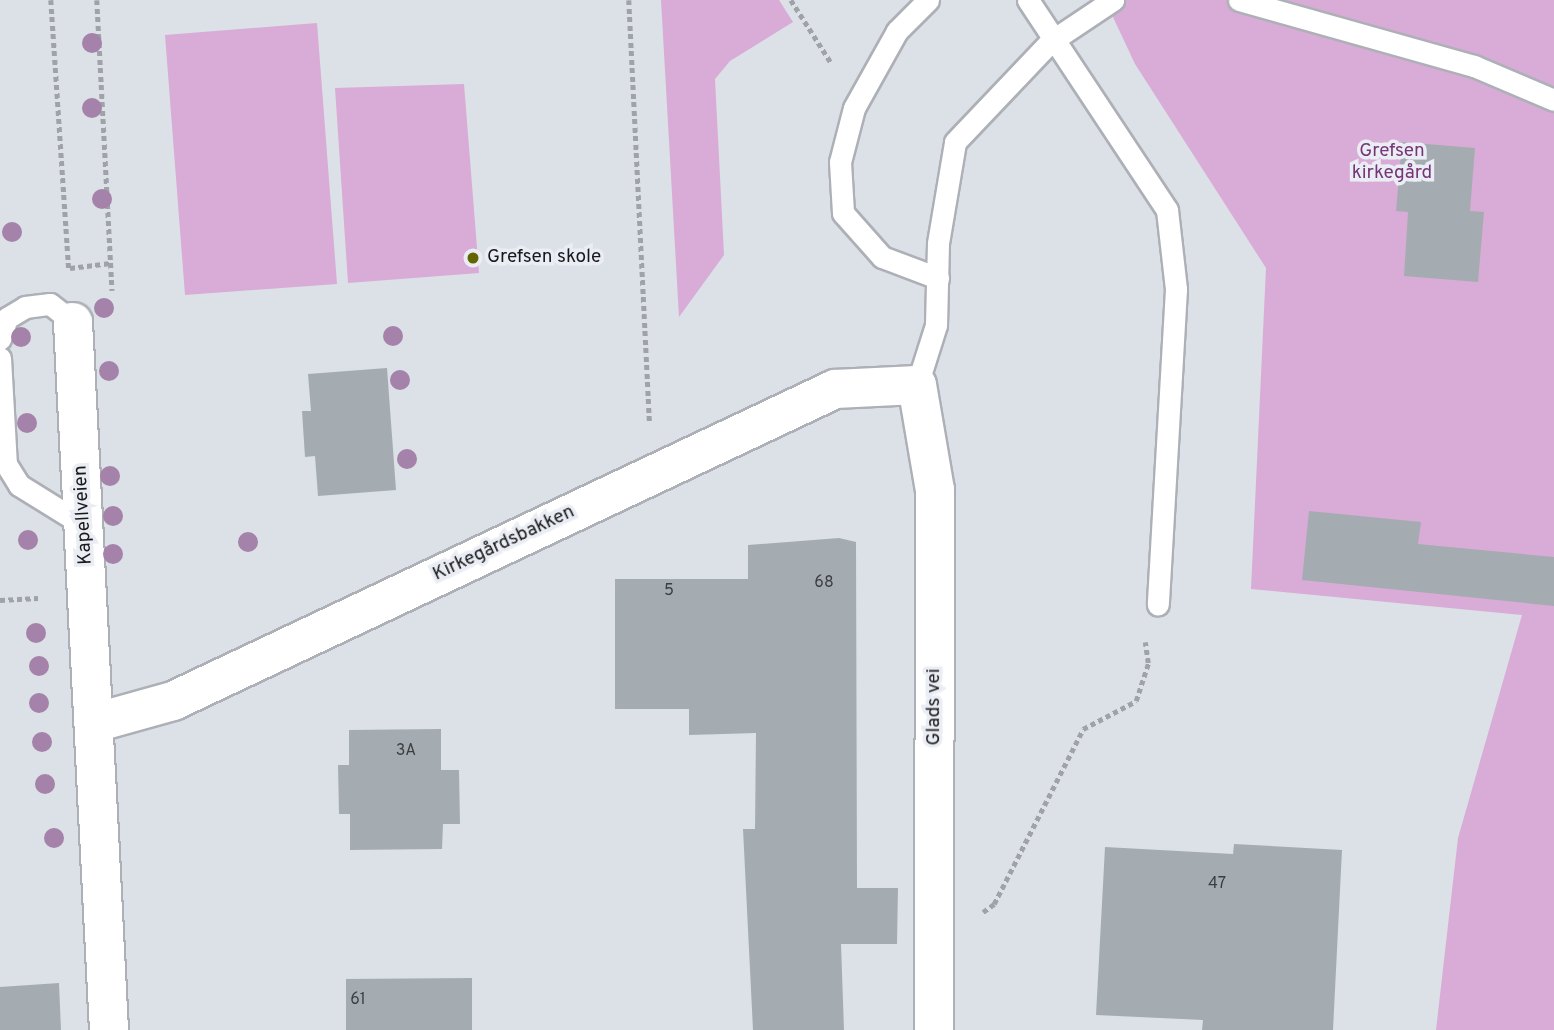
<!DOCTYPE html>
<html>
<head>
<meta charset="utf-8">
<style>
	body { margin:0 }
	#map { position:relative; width:1554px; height:1030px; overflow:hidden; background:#dce0e7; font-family:Overpass,sans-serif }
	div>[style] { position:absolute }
	.green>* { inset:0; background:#d9abd7 }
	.building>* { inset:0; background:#a5acb1 }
	.path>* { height:4.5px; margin-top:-2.25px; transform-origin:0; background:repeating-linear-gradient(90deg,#9fa3a8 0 5px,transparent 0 8.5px) }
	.roads { filter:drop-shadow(2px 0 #adb0b7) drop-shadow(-2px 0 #adb0b7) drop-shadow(0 2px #adb0b7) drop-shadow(0 -2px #adb0b7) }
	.lane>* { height:21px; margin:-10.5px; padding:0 10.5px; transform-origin:10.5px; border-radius:10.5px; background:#fff }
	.street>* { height:38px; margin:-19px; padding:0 19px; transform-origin:19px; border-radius:19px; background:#fff }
	.trees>* { width:20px; height:20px; margin:-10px; border-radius:50%; background:#a482a9 }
	.dots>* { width:19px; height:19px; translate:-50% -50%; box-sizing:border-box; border:4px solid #eaedf4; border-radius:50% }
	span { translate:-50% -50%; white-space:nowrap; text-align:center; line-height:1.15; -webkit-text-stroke:7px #eaedf4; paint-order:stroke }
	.number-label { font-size:16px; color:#3b3e41 }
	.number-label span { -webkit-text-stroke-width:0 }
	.park-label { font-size:19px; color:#763676 }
	.poi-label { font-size:19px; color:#18191c }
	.left { translate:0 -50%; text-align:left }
	.street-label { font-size:19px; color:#18191c }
</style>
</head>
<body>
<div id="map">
	<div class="green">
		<i style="clip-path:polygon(661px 0,779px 0,793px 22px,730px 61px,715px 79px,724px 255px,679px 317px)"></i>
		<i style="clip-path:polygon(1105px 0,1554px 0,1554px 1030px,1436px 1030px,1458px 838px,1522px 615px,1251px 589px,1266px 268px,1135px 64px)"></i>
		<i style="clip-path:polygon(317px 23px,337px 284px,185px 295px,165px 35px)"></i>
		<i style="clip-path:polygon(464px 84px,479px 273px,348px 283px,335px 88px)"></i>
	</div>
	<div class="building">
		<i style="clip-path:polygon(1402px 142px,1475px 148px,1470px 211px,1484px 212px,1478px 282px,1404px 276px,1408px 212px,1396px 211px)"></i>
		<i style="clip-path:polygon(387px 368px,396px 490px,318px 496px,315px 456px,305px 457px,302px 411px,311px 411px,308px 374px)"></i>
		<i style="clip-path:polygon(1309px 511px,1421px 522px,1418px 544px,1554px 557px,1554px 606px,1302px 580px)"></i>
		<i style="clip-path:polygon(839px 538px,856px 542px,857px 888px,898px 888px,897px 944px,841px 944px,844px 1030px,753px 1030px,743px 829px,755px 829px,756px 733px,689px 735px,689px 709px,615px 709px,615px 579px,748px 579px,748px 545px)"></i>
		<i style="clip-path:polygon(441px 729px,441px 770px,459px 770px,460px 824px,443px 824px,442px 849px,350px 850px,350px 814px,339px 814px,338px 765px,349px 765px,349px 730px)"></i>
		<i style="clip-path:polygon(1234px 844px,1342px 850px,1333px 1030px,1202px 1030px,1203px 1020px,1096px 1015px,1105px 847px,1233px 854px)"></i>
		<i style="clip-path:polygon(472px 978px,472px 1030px,346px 1030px,346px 979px)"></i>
		<i style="clip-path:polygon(59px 983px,61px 1030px,0 1030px,0 987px)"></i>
	</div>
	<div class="path">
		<i style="left:51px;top:0;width:269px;rotate:86.2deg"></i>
		<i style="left:97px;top:0;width:291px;rotate:87deg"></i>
		<i style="left:629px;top:0;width:423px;rotate:87.2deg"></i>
		<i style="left:791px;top:0;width:76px;rotate:57.4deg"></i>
		<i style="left:70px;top:268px;width:41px;rotate:-7deg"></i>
		<i style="left:0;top:600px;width:38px;rotate:-3deg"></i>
		<i style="left:983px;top:912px;width:14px;rotate:-36deg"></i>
		<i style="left:994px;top:904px;width:196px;rotate:-63deg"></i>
		<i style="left:1083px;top:729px;width:60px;rotate:-27.8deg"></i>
		<i style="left:1136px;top:701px;width:40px;rotate:-72deg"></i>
		<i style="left:1148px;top:663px;width:21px;rotate:-98deg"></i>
	</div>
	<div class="roads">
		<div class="lane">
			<i style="left:928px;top:0;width:44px;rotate:135deg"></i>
			<i style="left:897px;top:31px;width:88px;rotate:119.2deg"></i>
			<i style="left:854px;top:108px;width:56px;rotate:104.5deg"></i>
			<i style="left:840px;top:162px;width:51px;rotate:86.6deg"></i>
			<i style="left:843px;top:213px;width:59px;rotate:48.4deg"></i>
			<i style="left:882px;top:257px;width:60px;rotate:20.6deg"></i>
			<i style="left:1028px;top:0;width:252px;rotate:56.5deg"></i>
			<i style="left:1167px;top:210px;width:80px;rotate:83.5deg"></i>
			<i style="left:1176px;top:289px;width:316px;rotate:93.3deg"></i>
			<i style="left:1239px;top:0;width:244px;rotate:15.7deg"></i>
			<i style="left:1474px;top:66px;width:87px;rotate:23deg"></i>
			<i style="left:0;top:339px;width:22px;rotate:-72deg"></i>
			<i style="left:7px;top:318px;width:21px;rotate:-31deg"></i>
			<i style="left:25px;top:307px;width:25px;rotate:-7deg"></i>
			<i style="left:50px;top:304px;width:29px;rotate:38deg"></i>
			<i style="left:0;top:358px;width:106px;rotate:86.8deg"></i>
			<i style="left:6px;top:464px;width:25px;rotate:58deg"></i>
			<i style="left:19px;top:485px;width:78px;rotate:31.8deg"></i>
			<i style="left:917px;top:385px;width:63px;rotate:-72.4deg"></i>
			<i style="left:936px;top:325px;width:82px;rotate:-88.6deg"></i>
			<i style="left:938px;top:243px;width:102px;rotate:-80.4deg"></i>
			<i style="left:955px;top:142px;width:138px;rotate:-46.5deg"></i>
			<i style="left:1050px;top:42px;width:76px;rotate:-33.7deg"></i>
		</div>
		<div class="street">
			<i style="left:73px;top:322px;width:709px;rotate:87.09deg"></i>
			<i style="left:94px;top:723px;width:82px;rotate:-15.6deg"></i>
			<i style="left:173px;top:701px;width:732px;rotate:-25.23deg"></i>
			<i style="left:835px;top:389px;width:82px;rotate:-2.8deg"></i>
			<i style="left:917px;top:385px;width:107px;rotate:80.3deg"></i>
			<i style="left:935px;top:490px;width:540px;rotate:90.11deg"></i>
		</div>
	</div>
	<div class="trees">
		<i style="left:92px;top:43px"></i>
		<i style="left:92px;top:108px"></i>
		<i style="left:102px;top:199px"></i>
		<i style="left:12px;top:232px"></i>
		<i style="left:104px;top:308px"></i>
		<i style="left:393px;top:336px"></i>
		<i style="left:21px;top:337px"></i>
		<i style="left:109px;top:371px"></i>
		<i style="left:400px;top:380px"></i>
		<i style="left:27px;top:423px"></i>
		<i style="left:407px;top:459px"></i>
		<i style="left:110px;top:476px"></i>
		<i style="left:113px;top:516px"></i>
		<i style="left:28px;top:540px"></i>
		<i style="left:248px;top:542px"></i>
		<i style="left:113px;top:554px"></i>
		<i style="left:36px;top:633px"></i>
		<i style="left:39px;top:666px"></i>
		<i style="left:39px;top:703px"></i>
		<i style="left:42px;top:742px"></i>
		<i style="left:45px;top:784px"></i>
		<i style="left:54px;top:838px"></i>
	</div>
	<div class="dots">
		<i style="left:473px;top:258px;background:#626500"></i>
	</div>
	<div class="number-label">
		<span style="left:824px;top:583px">68</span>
		<span style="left:669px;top:591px">5</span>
		<span style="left:406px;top:751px">3A</span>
		<span style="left:1217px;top:884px">47</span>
		<span style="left:358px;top:1000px">61</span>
	</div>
	<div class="park-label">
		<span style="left:1392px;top:163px">Grefsen<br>kirkegård</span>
	</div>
	<div class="poi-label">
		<span class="left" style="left:487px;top:258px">Grefsen skole</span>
	</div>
	<div class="street-label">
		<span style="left:84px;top:515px;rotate:-93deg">Kapellveien</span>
		<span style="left:504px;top:544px;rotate:-25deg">Kirkegårdsbakken</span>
		<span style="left:935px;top:707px;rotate:-90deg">Glads vei</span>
	</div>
</div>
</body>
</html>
